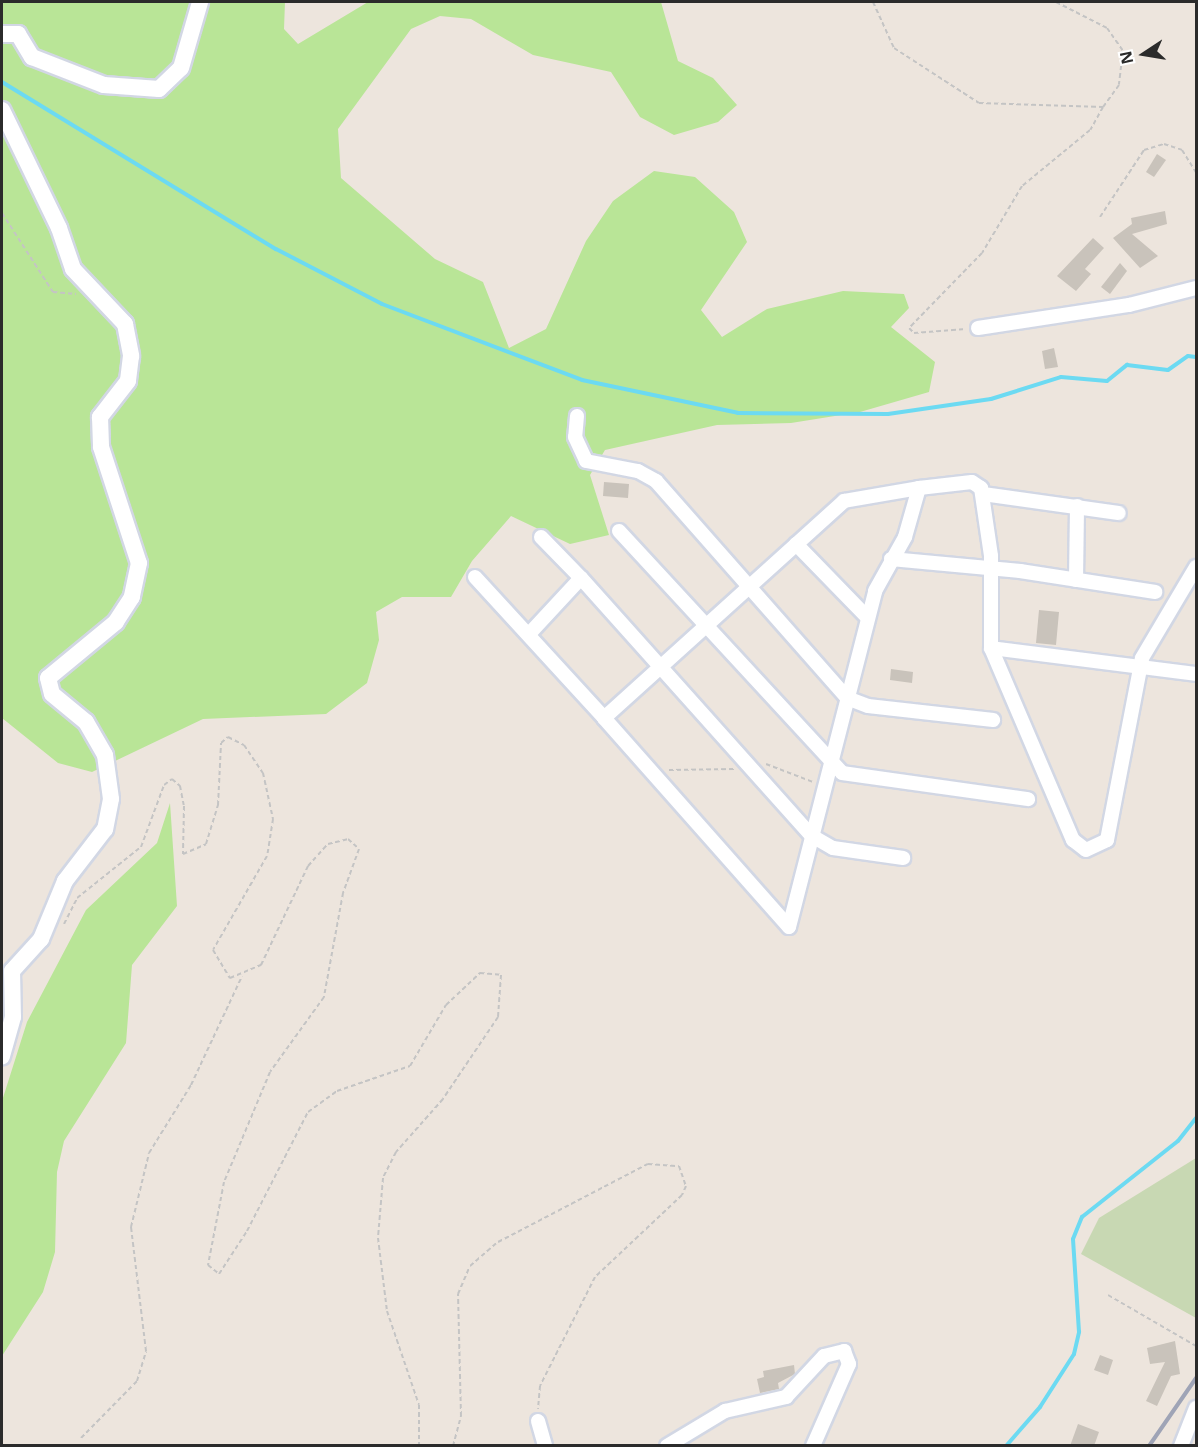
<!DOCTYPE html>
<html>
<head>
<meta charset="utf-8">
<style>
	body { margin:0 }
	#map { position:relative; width:1198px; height:1447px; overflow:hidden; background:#ede5dd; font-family:"Open Sans",sans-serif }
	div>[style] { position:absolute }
	.green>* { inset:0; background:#b9e597 }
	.cemetery>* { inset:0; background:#c8d8b3 }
	.stream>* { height:4px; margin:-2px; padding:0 2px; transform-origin:2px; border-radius:2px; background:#6cdaf2 }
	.building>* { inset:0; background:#c9c3bb }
	.path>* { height:2px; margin-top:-1px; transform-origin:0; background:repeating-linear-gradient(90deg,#c4c4c4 0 4.5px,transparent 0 7.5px) }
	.roads { filter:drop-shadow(2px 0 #d2d7e4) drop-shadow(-2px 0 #d2d7e4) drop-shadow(0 2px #d2d7e4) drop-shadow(0 -2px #d2d7e4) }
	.minor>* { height:14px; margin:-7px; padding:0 7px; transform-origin:7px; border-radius:7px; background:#fff }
	.tertiary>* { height:16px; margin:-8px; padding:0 8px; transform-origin:8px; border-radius:8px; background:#fff }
	.rail>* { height:4px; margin:-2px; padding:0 2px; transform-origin:2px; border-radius:2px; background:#9fa4b6 }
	span { translate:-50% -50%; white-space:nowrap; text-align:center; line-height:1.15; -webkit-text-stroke:5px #fff; paint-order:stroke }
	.frame { position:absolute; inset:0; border:3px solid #2b2b2b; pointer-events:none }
	.north { position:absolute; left:1114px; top:24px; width:60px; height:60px; -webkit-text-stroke:4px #fff; paint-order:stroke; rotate:258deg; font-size:16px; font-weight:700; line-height:24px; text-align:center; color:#2b2b2b }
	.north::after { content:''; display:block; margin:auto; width:21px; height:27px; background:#2b2b2b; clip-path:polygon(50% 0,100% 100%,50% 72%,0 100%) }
</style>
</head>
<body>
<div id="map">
	<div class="green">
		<i style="clip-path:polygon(2px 2px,285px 2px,284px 29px,298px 44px,368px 2px,661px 2px,678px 61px,713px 78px,737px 105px,718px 122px,674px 135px,640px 117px,611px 72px,533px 55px,471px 19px,440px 16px,411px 29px,338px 129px,341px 178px,435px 259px,483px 282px,509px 348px,546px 329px,586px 241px,613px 201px,654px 171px,695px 177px,734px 212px,747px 242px,701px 310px,722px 337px,767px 309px,843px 291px,904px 294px,909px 308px,891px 327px,935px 362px,929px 392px,860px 412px,791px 423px,717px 425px,605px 450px,590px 475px,609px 535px,570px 544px,511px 516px,472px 561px,451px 597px,402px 597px,376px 612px,379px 640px,367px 683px,326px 714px,203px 719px,92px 772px,58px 763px,2px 718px)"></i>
		<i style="clip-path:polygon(170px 803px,177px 906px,132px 965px,126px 1043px,64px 1141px,57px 1172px,55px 1252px,43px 1292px,2px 1356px,2px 1101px,27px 1022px,86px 910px,157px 843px)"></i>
	</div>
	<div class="cemetery">
		<i style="clip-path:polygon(1196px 1158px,1196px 1318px,1081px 1254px,1099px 1218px)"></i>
	</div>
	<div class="stream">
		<i style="left:2px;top:82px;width:321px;rotate:31.4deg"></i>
		<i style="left:276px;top:249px;width:119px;rotate:27.4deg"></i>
		<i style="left:382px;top:304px;width:214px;rotate:20.8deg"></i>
		<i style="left:582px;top:380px;width:159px;rotate:11.9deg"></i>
		<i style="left:738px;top:413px;width:150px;rotate:0.4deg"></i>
		<i style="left:888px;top:414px;width:104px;rotate:-8.3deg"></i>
		<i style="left:991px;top:399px;width:73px;rotate:-17.4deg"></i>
		<i style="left:1061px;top:377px;width:46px;rotate:5deg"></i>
		<i style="left:1107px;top:381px;width:26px;rotate:-39deg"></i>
		<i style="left:1127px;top:365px;width:41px;rotate:7deg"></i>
		<i style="left:1168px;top:370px;width:24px;rotate:-35deg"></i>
		<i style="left:1188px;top:356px;width:8px;rotate:7deg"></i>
		<i style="left:1006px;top:1446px;width:52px;rotate:-48.9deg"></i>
		<i style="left:1040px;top:1407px;width:63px;rotate:-57.3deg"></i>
		<i style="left:1074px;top:1354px;width:23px;rotate:-77deg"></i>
		<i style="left:1079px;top:1332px;width:93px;rotate:-93.7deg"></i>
		<i style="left:1073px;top:1239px;width:24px;rotate:-68deg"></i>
		<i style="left:1082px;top:1217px;width:122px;rotate:-38.4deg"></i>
		<i style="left:1178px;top:1141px;width:29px;rotate:-52deg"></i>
	</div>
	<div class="building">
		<i style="clip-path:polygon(1157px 154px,1166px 160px,1154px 177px,1146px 172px)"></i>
		<i style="clip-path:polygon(1165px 211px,1167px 224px,1132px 234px,1158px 256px,1140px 268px,1113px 238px,1132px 224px,1131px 218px)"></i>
		<i style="clip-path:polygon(1093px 238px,1104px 248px,1085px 269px,1091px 274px,1076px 291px,1057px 276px)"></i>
		<i style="clip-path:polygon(1120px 263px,1127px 271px,1110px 294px,1101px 287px)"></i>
		<i style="clip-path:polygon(1054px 348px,1058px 367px,1045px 369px,1042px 351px)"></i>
		<i style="clip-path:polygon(604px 482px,629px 484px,628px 498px,603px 496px)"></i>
		<i style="clip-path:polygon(1039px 610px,1059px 612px,1056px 645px,1036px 643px)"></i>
		<i style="clip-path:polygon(891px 669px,913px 672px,912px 683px,890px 680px)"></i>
		<i style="clip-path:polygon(1175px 1341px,1180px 1374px,1171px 1376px,1157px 1406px,1146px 1401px,1165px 1362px,1150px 1364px,1147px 1348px)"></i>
		<i style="clip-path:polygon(1100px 1355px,1113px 1360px,1108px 1375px,1094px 1370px)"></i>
		<i style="clip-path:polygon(794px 1365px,795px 1374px,778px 1383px,779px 1389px,760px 1393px,757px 1379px,764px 1377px,763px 1371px)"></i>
		<i style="clip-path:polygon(1078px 1424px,1099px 1432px,1094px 1446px,1070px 1446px)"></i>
	</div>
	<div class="path">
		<i style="left:873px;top:2px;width:51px;rotate:65.5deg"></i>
		<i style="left:894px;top:48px;width:101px;rotate:32.9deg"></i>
		<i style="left:979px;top:103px;width:124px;rotate:1.8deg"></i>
		<i style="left:1103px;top:107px;width:26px;rotate:119deg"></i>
		<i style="left:1090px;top:130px;width:88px;rotate:140.5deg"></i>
		<i style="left:1022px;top:186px;width:78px;rotate:120.8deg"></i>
		<i style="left:982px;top:253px;width:105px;rotate:134.2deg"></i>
		<i style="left:909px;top:328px;width:7px;rotate:45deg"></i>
		<i style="left:914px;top:333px;width:52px;rotate:-4.4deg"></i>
		<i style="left:1056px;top:2px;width:57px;rotate:27deg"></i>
		<i style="left:1107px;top:28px;width:28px;rotate:55deg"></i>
		<i style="left:1123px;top:51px;width:34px;rotate:97deg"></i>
		<i style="left:1119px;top:85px;width:27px;rotate:126deg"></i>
		<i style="left:2px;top:213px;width:94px;rotate:57.2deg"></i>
		<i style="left:53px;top:292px;width:23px;rotate:5deg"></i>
		<i style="left:1100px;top:217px;width:80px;rotate:-56.7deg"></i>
		<i style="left:1144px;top:150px;width:21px;rotate:-17deg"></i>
		<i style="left:1164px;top:144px;width:19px;rotate:18deg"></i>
		<i style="left:1182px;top:150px;width:26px;rotate:58deg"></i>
		<i style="left:766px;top:764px;width:50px;rotate:21deg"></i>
		<i style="left:669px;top:770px;width:65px;rotate:-0.9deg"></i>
		<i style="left:64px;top:924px;width:29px;rotate:-63deg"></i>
		<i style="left:77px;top:898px;width:82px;rotate:-38.6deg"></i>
		<i style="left:141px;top:847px;width:66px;rotate:-69.6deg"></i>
		<i style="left:164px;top:785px;width:10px;rotate:-37deg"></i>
		<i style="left:172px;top:779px;width:11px;rotate:41deg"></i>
		<i style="left:180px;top:786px;width:20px;rotate:79deg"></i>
		<i style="left:184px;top:806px;width:48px;rotate:91.2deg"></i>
		<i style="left:183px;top:854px;width:25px;rotate:-23deg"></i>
		<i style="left:206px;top:844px;width:41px;rotate:-72.9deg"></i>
		<i style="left:218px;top:805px;width:62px;rotate:-87.2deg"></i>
		<i style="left:221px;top:743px;width:9px;rotate:-41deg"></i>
		<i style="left:228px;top:737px;width:18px;rotate:27deg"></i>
		<i style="left:244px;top:745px;width:34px;rotate:56deg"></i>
		<i style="left:263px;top:773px;width:47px;rotate:77.7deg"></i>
		<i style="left:273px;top:819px;width:37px;rotate:99deg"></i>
		<i style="left:267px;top:856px;width:108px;rotate:119.9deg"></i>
		<i style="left:213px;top:950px;width:33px;rotate:59deg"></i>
		<i style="left:230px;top:978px;width:34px;rotate:-23deg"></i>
		<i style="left:261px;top:965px;width:110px;rotate:-64.6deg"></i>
		<i style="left:308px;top:866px;width:30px;rotate:-48deg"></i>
		<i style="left:328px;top:844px;width:21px;rotate:-14deg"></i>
		<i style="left:348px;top:839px;width:15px;rotate:42deg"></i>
		<i style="left:359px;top:849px;width:47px;rotate:110deg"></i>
		<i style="left:343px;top:893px;width:106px;rotate:100.4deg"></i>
		<i style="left:324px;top:997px;width:92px;rotate:125.8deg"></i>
		<i style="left:270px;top:1072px;width:119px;rotate:112.7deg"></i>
		<i style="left:224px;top:1182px;width:85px;rotate:100.9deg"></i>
		<i style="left:208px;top:1265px;width:14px;rotate:39deg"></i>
		<i style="left:219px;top:1274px;width:51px;rotate:-56.9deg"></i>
		<i style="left:247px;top:1231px;width:134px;rotate:-62.9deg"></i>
		<i style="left:308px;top:1112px;width:36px;rotate:-36deg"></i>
		<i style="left:337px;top:1091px;width:77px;rotate:-18.9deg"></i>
		<i style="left:410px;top:1066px;width:71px;rotate:-59.5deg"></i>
		<i style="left:446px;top:1005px;width:47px;rotate:-43.3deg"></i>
		<i style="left:480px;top:973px;width:21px;rotate:5deg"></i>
		<i style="left:501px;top:975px;width:42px;rotate:94.1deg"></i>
		<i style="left:498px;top:1017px;width:99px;rotate:123.9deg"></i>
		<i style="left:443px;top:1099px;width:71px;rotate:131.6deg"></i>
		<i style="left:396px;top:1152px;width:29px;rotate:117deg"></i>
		<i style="left:383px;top:1178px;width:60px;rotate:94.8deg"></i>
		<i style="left:378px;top:1238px;width:74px;rotate:83deg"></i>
		<i style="left:387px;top:1311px;width:99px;rotate:71.2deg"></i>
		<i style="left:419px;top:1405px;width:41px;rotate:90deg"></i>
		<i style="left:1108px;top:1295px;width:102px;rotate:30.1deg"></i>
		<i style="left:81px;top:1438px;width:80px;rotate:-45.5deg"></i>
		<i style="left:137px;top:1381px;width:31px;rotate:-73deg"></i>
		<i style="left:146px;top:1351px;width:125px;rotate:-96.9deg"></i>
		<i style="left:131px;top:1227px;width:76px;rotate:-76.3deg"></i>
		<i style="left:149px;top:1153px;width:80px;rotate:-58.3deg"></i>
		<i style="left:191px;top:1085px;width:120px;rotate:-64.9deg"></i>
		<i style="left:453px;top:1446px;width:31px;rotate:-75deg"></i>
		<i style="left:461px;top:1416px;width:122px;rotate:-91.4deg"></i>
		<i style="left:458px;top:1294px;width:30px;rotate:-67deg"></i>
		<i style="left:470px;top:1266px;width:37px;rotate:-41deg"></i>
		<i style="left:498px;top:1242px;width:169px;rotate:-27.5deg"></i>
		<i style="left:648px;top:1164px;width:31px;rotate:4deg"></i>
		<i style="left:679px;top:1166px;width:21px;rotate:71deg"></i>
		<i style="left:686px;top:1186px;width:10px;rotate:114deg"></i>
		<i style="left:682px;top:1195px;width:120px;rotate:136.7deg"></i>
		<i style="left:595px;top:1277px;width:122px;rotate:116.8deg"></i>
		<i style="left:540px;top:1386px;width:23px;rotate:95deg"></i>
	</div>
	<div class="roads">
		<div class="minor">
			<i style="left:978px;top:328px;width:153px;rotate:-8.7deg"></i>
			<i style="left:1129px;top:305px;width:69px;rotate:-14.2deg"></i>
			<i style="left:577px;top:416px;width:21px;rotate:95deg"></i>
			<i style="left:575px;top:437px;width:26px;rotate:65deg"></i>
			<i style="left:586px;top:461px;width:53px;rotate:10.9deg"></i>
			<i style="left:638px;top:471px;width:21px;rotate:29deg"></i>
			<i style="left:656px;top:481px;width:289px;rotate:48.6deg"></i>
			<i style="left:847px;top:698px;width:22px;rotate:21deg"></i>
			<i style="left:868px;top:706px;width:126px;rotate:6.4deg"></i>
			<i style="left:983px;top:494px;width:137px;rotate:8deg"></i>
			<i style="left:619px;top:531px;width:329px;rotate:47.3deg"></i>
			<i style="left:842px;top:773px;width:188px;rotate:8deg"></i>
			<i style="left:541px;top:537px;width:57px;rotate:45.7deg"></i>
			<i style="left:796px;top:544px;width:103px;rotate:45.8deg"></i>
			<i style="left:891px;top:559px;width:130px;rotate:5.3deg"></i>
			<i style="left:1020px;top:571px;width:137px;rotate:8.8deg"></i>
			<i style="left:475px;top:577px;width:191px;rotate:47.5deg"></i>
			<i style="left:604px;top:718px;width:324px;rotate:-42.1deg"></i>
			<i style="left:844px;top:501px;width:76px;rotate:-9.8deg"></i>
			<i style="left:1076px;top:580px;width:74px;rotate:-89.2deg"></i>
			<i style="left:530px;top:633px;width:75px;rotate:-47.2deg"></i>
			<i style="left:581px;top:578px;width:346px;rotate:48.2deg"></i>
			<i style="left:812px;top:836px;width:24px;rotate:30deg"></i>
			<i style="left:833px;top:848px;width:71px;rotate:8.1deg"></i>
			<i style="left:991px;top:648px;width:207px;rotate:7.2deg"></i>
			<i style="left:604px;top:718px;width:279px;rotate:48.5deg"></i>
			<i style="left:789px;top:927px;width:347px;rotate:-75.6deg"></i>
			<i style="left:875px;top:591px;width:62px;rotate:-60.9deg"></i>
			<i style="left:905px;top:537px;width:51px;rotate:-74.1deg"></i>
			<i style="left:919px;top:488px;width:53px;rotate:-6.5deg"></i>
			<i style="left:972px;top:482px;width:11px;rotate:34deg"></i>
			<i style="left:981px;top:488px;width:69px;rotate:81.6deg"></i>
			<i style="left:991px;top:556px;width:92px;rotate:90deg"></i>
			<i style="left:991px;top:648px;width:209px;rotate:66.9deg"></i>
			<i style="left:1073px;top:840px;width:16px;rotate:38deg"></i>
			<i style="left:1086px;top:850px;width:23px;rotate:-25deg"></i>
			<i style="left:1107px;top:840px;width:185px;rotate:-79.1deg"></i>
			<i style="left:1142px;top:658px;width:106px;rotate:-59.3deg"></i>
			<i style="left:538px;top:1421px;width:26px;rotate:74deg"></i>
			<i style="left:667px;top:1446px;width:68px;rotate:-31.1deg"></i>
			<i style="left:725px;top:1411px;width:63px;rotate:-12.9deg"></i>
			<i style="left:786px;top:1397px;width:56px;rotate:-47.2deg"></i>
			<i style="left:824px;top:1356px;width:21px;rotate:-14deg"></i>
			<i style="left:844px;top:1351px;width:14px;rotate:69deg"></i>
			<i style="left:849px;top:1364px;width:90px;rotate:113.7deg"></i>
			<i style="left:1181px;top:1446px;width:41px;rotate:-68.5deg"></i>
		</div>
		<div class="tertiary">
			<i style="left:2px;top:34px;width:16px"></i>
			<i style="left:18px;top:34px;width:27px;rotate:59deg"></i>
			<i style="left:32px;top:57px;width:77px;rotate:21.3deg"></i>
			<i style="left:104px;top:85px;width:55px;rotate:4.2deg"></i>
			<i style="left:159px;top:89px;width:30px;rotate:-44deg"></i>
			<i style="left:181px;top:68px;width:69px;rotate:-73.9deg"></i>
			<i style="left:2px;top:110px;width:131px;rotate:64.2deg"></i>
			<i style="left:59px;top:228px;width:43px;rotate:71.1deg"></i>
			<i style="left:73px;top:269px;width:76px;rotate:46.6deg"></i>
			<i style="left:125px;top:324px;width:33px;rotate:79deg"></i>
			<i style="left:131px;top:356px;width:25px;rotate:97deg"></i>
			<i style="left:128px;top:381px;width:46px;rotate:127.9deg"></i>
			<i style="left:100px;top:417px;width:30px;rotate:88deg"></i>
			<i style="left:101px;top:447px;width:122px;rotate:71.9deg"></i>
			<i style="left:139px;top:563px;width:35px;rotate:102deg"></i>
			<i style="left:132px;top:597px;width:30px;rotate:123deg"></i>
			<i style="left:116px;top:622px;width:88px;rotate:140.5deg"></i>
			<i style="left:48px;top:678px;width:16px;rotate:76deg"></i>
			<i style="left:52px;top:694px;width:44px;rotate:39.5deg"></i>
			<i style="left:86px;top:722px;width:38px;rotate:60deg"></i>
			<i style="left:105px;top:755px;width:44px;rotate:82.2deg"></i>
			<i style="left:111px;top:799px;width:31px;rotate:101deg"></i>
			<i style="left:105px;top:829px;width:66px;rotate:127.6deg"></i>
			<i style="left:65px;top:881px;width:63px;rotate:112.5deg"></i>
			<i style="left:41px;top:939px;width:43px;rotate:132.2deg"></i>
			<i style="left:12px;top:971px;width:46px;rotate:88.8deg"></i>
			<i style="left:13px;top:1017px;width:41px;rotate:105.8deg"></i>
		</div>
	</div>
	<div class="rail">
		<i style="left:1149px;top:1446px;width:83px;rotate:-55.3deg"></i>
	</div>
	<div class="frame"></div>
	<div class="north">N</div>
</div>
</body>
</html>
